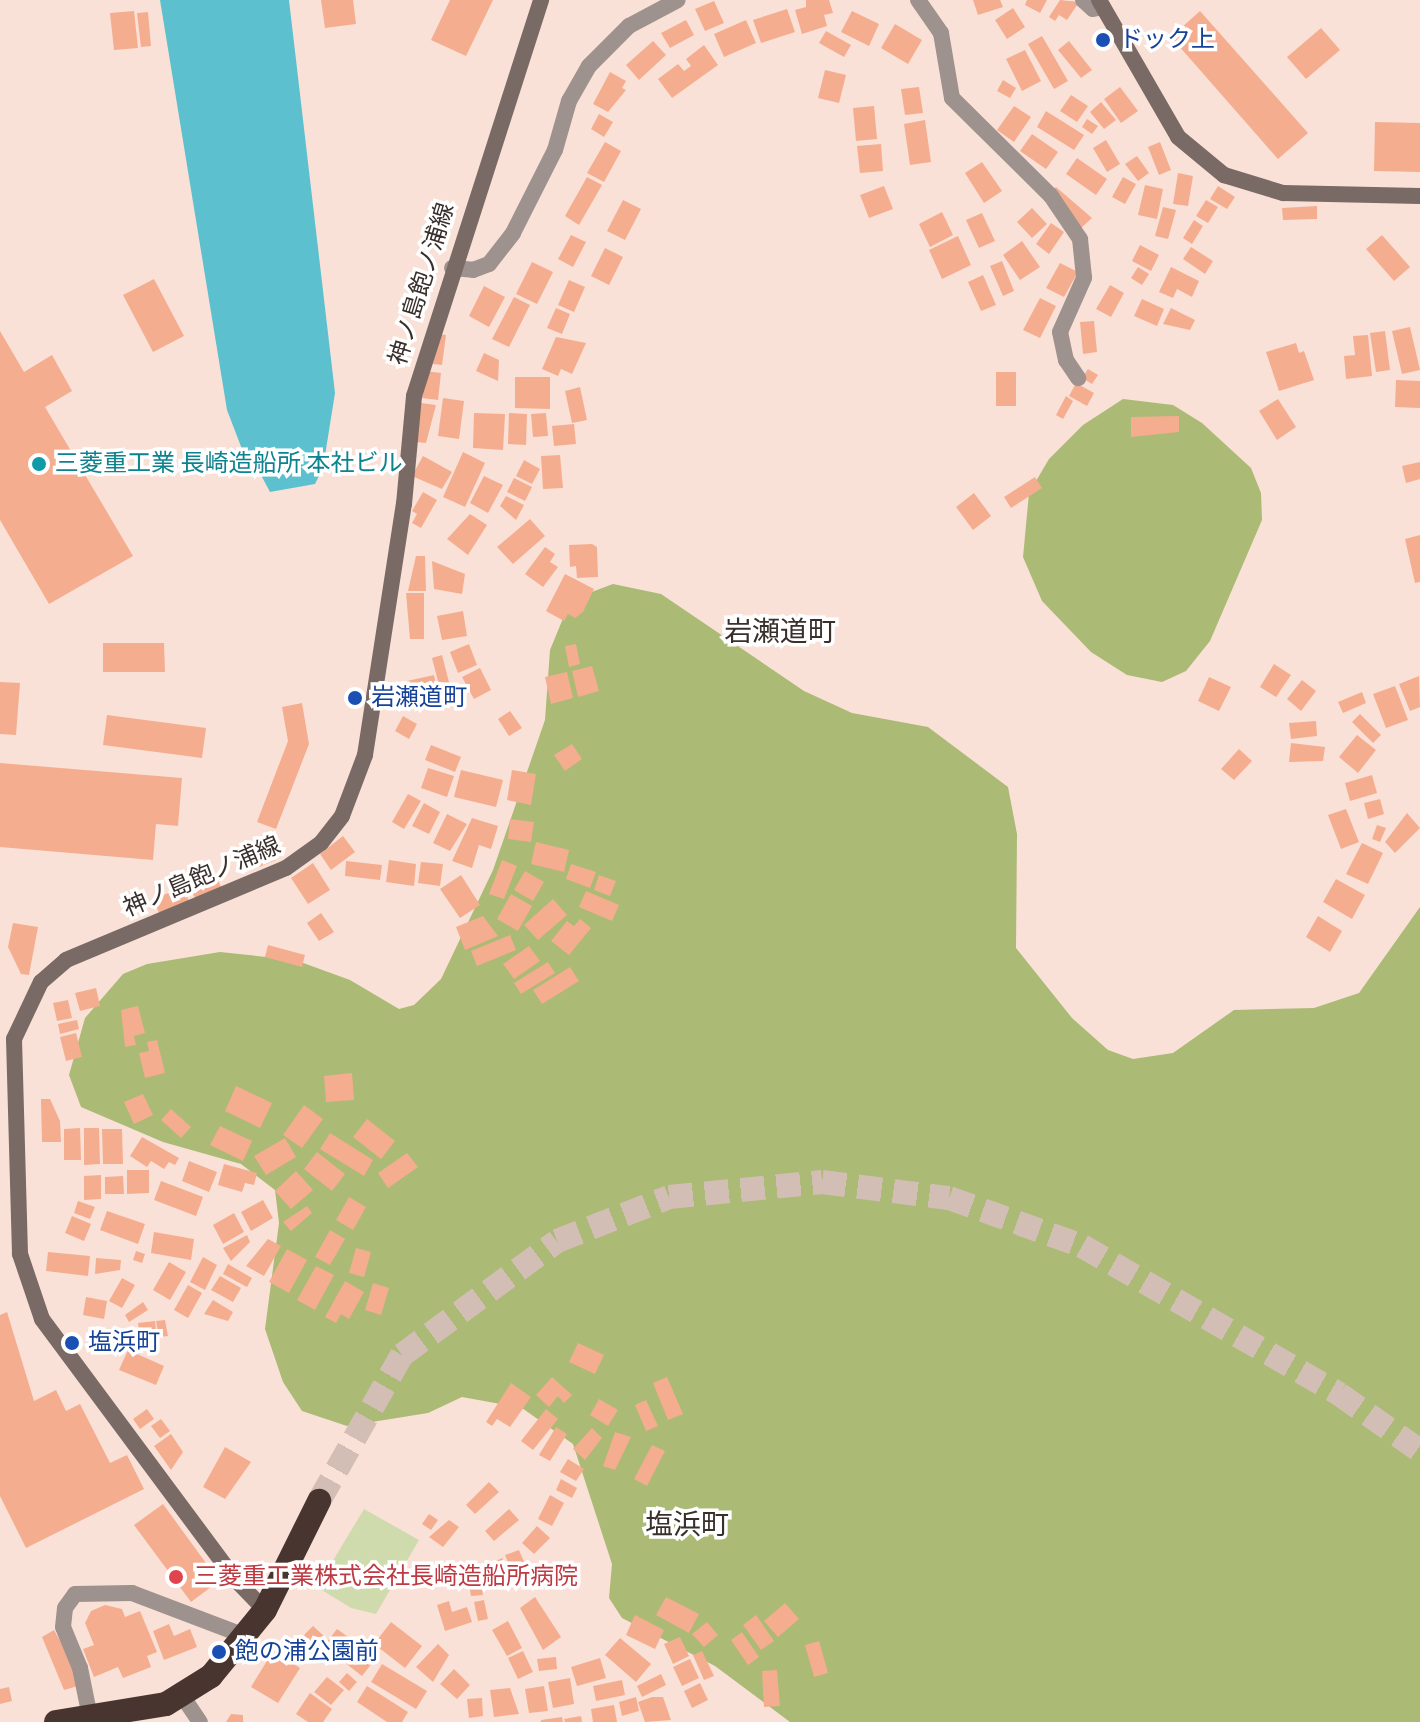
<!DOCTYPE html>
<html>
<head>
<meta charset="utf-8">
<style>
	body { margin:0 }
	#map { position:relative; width:1420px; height:1722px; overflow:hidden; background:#fae1d7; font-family:Karla,"Noto Sans JP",sans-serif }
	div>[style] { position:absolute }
	.green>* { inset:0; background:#d0dbad }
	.forest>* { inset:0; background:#abba74 }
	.water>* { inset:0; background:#5dc0ce }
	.building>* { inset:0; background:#f5ad8f }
	.highway-tunnel>* { height:24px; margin-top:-12px; transform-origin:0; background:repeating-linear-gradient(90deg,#d3beb5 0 24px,transparent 0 36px) }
	.street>* { height:16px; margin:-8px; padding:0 8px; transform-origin:8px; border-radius:8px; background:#9d928e }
	.secondary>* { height:16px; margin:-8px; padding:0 8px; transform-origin:8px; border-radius:8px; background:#796a65 }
	.highway>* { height:24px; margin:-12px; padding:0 12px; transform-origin:12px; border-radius:12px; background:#49352f }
	.dots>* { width:22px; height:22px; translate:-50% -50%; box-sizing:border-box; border:4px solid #fff; border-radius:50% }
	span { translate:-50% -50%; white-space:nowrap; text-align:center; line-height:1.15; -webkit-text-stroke:7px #fff; paint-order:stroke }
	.transit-label { font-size:24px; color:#164399 }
	.left { translate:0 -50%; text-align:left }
	.street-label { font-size:24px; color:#39302c }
	.culture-label { font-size:24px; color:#0d838f }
	.health-label { font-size:24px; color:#be3a42 }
	.quarter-label { font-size:28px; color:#39302c }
</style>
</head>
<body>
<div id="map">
	<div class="green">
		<i style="clip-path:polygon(364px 1509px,419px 1540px,376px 1614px,351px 1608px,317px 1587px)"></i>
	</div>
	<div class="forest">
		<i style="clip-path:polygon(1123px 399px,1173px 405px,1202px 423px,1251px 468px,1261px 493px,1262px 520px,1210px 641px,1186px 671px,1162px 682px,1127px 675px,1091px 652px,1042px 601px,1023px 557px,1029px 493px,1049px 459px,1083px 425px)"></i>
		<i style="clip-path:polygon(613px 584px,661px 594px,804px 691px,852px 713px,928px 727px,1008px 787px,1017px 834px,1016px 948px,1072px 1018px,1108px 1050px,1133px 1059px,1173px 1053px,1234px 1010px,1314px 1008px,1359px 993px,1420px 907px,1420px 1722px,790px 1722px,715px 1666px,622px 1618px,609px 1598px,612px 1564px,573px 1444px,522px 1408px,462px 1397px,428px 1413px,347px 1426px,302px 1411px,283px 1382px,265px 1329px,279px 1223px,275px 1190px,241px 1164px,163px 1142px,81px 1107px,69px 1075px,85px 1018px,123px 974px,147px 964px,220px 952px,295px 960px,350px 980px,399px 1009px,414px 1005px,441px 979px,493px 870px,545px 720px,550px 650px,564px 616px,581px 596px)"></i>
	</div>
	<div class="water">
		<i style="clip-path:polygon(160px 0,289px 0,335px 393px,323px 468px,315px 484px,270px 492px,253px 460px,245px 457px,227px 410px)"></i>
	</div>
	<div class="building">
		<i style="clip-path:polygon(321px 0,353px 0,356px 24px,325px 28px)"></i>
		<i style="clip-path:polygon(450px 0,493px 0,466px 56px,431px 40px)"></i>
		<i style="clip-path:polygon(806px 0,829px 0,833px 13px,824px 15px,827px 26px,802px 34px,795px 10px,806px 7px)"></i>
		<i style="clip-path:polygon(973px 0,1000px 0,1003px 7px,978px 15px)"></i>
		<i style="clip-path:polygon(1027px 0,1047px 0,1040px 13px,1025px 5px)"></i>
		<i style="clip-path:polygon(1060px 0,1079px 2px,1067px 20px,1059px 15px,1055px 21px,1049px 17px)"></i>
		<i style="clip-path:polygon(714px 1px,724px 23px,705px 31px,695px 9px)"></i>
		<i style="clip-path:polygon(1013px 8px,1025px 27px,1007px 39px,995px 20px)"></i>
		<i style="clip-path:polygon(787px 9px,795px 32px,761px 43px,753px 20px)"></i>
		<i style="clip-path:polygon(134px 11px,138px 48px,114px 50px,110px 13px)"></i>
		<i style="clip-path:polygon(852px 11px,879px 24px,869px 46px,841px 32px)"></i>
		<i style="clip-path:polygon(1200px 11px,1308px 133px,1278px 159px,1171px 37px)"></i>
		<i style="clip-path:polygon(148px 12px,151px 46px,141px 47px,137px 13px)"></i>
		<i style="clip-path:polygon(686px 20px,694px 35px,670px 48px,661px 33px)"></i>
		<i style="clip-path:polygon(746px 20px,756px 43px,724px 57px,714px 34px)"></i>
		<i style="clip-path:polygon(895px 24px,922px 40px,908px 64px,881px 48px)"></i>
		<i style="clip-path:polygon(1321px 28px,1340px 50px,1306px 79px,1287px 57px)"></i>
		<i style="clip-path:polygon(826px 31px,851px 45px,844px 57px,819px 43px)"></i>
		<i style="clip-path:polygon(1042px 36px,1068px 81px,1054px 89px,1028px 44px)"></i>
		<i style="clip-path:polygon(653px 41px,666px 55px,639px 80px,626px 65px)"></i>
		<i style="clip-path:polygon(1069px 41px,1092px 70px,1081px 78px,1058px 50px)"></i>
		<i style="clip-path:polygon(704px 45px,718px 65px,672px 98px,658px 79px,678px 64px,684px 71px,691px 66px,686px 59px)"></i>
		<i style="clip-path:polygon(1025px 50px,1041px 81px,1022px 91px,1006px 59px)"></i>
		<i style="clip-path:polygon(825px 70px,846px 75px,839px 103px,818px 98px)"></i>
		<i style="clip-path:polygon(610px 72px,626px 81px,622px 88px,626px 90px,608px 112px,593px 104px)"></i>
		<i style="clip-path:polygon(1003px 80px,1016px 88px,1010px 98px,997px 91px)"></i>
		<i style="clip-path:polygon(919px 87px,923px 113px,905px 115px,901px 89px)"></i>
		<i style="clip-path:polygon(1120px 87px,1138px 111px,1121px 123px,1104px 99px)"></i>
		<i style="clip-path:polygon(1071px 95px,1088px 106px,1077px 122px,1060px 111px)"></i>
		<i style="clip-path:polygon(1101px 102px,1116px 120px,1104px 129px,1090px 112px)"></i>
		<i style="clip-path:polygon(874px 106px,877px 139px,856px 141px,853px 108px)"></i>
		<i style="clip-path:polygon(1014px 106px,1031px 117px,1014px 142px,997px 130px)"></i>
		<i style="clip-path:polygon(1046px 111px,1084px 135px,1074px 150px,1037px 127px)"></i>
		<i style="clip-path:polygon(599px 114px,613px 122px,604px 137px,591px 129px)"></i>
		<i style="clip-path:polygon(1087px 119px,1098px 126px,1092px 134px,1082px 127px)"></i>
		<i style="clip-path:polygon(925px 120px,931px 162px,910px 165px,904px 124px)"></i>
		<i style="clip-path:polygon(1375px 122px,1420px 123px,1420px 172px,1374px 171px)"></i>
		<i style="clip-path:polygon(1032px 134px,1058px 152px,1046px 169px,1020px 151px)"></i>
		<i style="clip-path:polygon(1106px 140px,1120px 164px,1107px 172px,1093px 148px)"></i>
		<i style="clip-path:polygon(605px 142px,621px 151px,604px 182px,587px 173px)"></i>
		<i style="clip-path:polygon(1160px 142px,1171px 170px,1159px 175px,1148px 147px)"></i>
		<i style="clip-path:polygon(881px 144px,883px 171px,860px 173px,857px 146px)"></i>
		<i style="clip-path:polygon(1137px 156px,1149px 173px,1138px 181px,1125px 164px)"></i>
		<i style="clip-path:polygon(1077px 158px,1107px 179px,1096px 195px,1066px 174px)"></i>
		<i style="clip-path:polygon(982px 162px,1002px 191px,984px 203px,965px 173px)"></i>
		<i style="clip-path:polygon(1178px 173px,1193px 176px,1188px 206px,1173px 204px)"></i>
		<i style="clip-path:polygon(587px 177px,602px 185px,579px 225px,565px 216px)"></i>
		<i style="clip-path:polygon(1123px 177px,1136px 184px,1125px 204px,1112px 197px)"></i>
		<i style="clip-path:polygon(1145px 185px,1163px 189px,1157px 219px,1138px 215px)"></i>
		<i style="clip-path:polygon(884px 186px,893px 209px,869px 218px,860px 195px)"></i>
		<i style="clip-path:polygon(1218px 186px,1235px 197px,1227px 209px,1210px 199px)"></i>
		<i style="clip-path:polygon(1056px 187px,1092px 218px,1081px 228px,1050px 192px)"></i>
		<i style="clip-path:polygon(623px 200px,641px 209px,625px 240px,607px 231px)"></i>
		<i style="clip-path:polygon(1206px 200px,1218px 207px,1208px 223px,1196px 216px)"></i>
		<i style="clip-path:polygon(1317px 206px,1317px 219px,1283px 220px,1282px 208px)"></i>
		<i style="clip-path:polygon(1163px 207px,1176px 210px,1168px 239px,1155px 236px)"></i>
		<i style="clip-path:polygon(1032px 208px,1047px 224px,1032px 238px,1017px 222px)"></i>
		<i style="clip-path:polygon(942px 212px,953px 235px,930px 247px,919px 224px)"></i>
		<i style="clip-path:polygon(982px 213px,995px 241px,979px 248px,966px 220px)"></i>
		<i style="clip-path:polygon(1194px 220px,1203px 226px,1192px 244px,1183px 238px)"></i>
		<i style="clip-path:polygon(1051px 223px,1064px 232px,1049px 254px,1036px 244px)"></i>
		<i style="clip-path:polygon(571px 235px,586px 242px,573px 267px,558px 259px)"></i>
		<i style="clip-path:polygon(1382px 235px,1410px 267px,1394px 281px,1366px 249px)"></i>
		<i style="clip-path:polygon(958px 236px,971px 265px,942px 279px,929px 250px)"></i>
		<i style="clip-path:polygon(1022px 241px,1040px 267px,1020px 280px,1003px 255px)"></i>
		<i style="clip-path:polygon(1140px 245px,1159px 255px,1151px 271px,1132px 261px)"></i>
		<i style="clip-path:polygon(1191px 247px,1213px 261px,1205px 274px,1183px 259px)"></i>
		<i style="clip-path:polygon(605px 248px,623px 257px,609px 285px,591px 276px)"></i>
		<i style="clip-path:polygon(1002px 261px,1014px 291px,1003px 296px,990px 266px)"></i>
		<i style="clip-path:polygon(532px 262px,553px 272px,537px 304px,516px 294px)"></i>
		<i style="clip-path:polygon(1060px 263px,1078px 272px,1064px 297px,1046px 288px)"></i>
		<i style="clip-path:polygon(1138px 267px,1149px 274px,1142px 285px,1131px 278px)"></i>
		<i style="clip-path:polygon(1171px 267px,1199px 281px,1192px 297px,1177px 289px,1173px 298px,1159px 292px)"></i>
		<i style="clip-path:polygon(983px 275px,996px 305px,981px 311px,968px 282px)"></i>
		<i style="clip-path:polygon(154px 279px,184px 336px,153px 352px,123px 295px)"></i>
		<i style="clip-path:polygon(569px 280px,585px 287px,574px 312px,558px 305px)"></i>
		<i style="clip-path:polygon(1110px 285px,1124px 293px,1111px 317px,1096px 309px)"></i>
		<i style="clip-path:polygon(484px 286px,505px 297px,489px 327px,469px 316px)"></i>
		<i style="clip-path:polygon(514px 297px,530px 305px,509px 347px,492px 339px)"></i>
		<i style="clip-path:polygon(1040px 298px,1056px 306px,1040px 338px,1023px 330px)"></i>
		<i style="clip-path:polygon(1142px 299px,1164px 309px,1157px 326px,1134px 316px)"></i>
		<i style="clip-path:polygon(556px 308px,570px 314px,562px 334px,547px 328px)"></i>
		<i style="clip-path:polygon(1171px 308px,1195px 320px,1190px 330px,1163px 324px)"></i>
		<i style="clip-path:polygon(1094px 321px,1097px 352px,1083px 354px,1080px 322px)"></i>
		<i style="clip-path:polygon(1410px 327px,1420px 370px,1402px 374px,1392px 331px)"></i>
		<i style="clip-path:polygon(0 331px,24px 372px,52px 355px,72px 391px,45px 407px,133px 556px,49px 604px,0 520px)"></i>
		<i style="clip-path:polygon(1385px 331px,1390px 370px,1376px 372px,1370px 333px)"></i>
		<i style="clip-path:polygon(437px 334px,446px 335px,442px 365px,433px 364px)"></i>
		<i style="clip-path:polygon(1368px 335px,1372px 376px,1346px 379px,1344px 356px,1355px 355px,1353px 336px)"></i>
		<i style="clip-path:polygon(556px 337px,586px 343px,572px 374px,561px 369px,558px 376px,542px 369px)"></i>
		<i style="clip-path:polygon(1296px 343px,1299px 353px,1304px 351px,1314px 380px,1279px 391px,1266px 352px)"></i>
		<i style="clip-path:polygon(484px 353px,499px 360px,498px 381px,476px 371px)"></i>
		<i style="clip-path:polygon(1088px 369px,1098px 375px,1092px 384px,1082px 378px)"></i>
		<i style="clip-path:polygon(425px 371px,441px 373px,438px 400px,422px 398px)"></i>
		<i style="clip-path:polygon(996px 372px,1016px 372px,1016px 406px,996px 406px)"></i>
		<i style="clip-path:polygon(515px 377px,550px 377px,550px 409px,515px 408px)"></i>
		<i style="clip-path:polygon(1396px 380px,1420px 381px,1420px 408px,1395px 407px)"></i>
		<i style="clip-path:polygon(1076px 383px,1094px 393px,1087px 406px,1069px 396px)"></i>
		<i style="clip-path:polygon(580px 387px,587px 420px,572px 423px,565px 391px)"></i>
		<i style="clip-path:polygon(1066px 396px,1073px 401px,1063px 419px,1056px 415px)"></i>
		<i style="clip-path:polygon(443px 398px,464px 401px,459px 439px,438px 436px)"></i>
		<i style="clip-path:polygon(1278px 399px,1296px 427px,1277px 440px,1259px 411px)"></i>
		<i style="clip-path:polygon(421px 403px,436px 405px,426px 443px,416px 442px)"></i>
		<i style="clip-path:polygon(474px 413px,505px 414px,503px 450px,473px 448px)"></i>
		<i style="clip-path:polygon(509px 413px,527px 414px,526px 445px,508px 444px)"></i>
		<i style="clip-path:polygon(546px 413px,548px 436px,533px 437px,531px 414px)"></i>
		<i style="clip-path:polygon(1179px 416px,1179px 432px,1131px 437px,1131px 417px)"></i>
		<i style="clip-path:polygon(574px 424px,576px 444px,554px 446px,552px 426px)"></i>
		<i style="clip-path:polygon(463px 452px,485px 463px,465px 507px,443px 497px)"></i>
		<i style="clip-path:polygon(560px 455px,563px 488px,543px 489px,541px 456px)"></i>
		<i style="clip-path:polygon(423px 456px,452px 472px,442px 489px,412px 476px)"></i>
		<i style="clip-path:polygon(524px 460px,540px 469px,532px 484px,516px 476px)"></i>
		<i style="clip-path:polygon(1420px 462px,1420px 479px,1406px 483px,1402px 466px)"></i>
		<i style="clip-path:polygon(484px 476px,503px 485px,488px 513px,470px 503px)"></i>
		<i style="clip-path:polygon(1035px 477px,1042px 488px,1011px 508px,1004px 497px)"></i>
		<i style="clip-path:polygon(514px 478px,532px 487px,525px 501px,507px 492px)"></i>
		<i style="clip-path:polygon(423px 492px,437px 500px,421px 528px,412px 523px,417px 514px,412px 511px)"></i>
		<i style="clip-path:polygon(974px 493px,991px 516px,973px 530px,956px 507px)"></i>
		<i style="clip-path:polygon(506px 496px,524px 505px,516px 520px,500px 506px)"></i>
		<i style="clip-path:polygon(470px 514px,487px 525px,468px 555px,447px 539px)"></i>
		<i style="clip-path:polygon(530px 519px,545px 536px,513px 564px,497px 547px)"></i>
		<i style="clip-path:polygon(1420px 535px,1420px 582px,1415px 583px,1405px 539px)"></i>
		<i style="clip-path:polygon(592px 544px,597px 547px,598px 577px,577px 578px,576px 566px,570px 567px,569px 545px)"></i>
		<i style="clip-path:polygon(545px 547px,555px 554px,550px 562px,558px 567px,543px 587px,525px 574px)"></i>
		<i style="clip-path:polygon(416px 556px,425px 556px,426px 591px,408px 591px)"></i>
		<i style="clip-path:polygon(432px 561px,465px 574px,462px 594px,434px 589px)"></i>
		<i style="clip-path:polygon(565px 574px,594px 589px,583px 612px,575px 618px,568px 614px,564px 621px,546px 611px)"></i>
		<i style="clip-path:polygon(406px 593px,424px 593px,424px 639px,410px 639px)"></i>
		<i style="clip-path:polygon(463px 611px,467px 636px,442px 640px,437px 616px)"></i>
		<i style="clip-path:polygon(103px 643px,164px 643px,165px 672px,103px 672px)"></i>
		<i style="clip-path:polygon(469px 644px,477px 665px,458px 673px,450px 652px)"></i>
		<i style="clip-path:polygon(576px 644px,580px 664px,569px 667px,565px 646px)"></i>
		<i style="clip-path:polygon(442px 655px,451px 690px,441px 693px,432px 658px)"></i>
		<i style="clip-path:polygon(1274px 664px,1291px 675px,1276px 697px,1260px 687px)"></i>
		<i style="clip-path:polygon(592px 666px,599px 691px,578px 697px,572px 671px)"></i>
		<i style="clip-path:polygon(480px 668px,491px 690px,474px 699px,462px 677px)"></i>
		<i style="clip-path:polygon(567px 672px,573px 698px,551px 704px,545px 677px)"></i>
		<i style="clip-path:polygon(434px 675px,440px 702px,413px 708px,407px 681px)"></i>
		<i style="clip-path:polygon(1419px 676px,1420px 707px,1410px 711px,1399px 684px)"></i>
		<i style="clip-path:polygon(1209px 677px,1231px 687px,1219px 711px,1198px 701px)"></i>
		<i style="clip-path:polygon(1302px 680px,1316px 691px,1301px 711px,1287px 699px)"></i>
		<i style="clip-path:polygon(0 682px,20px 683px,16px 735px,0 734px)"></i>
		<i style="clip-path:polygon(1395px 686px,1408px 720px,1386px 728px,1373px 694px)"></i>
		<i style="clip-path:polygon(1362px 692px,1366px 703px,1343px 713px,1338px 702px)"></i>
		<i style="clip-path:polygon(302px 703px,309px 744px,276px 829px,257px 822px,288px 741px,282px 707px)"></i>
		<i style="clip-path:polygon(510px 711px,522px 728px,509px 736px,498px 719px)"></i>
		<i style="clip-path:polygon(1360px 714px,1381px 735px,1373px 743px,1352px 722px)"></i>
		<i style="clip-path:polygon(107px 715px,206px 728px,202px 758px,103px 745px)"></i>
		<i style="clip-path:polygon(403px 716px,417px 724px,409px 739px,395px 731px)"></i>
		<i style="clip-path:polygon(1316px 721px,1317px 736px,1291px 739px,1289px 723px)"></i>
		<i style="clip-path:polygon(1357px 735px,1376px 750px,1358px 773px,1339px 757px)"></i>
		<i style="clip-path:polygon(1291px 743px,1325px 747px,1323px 761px,1289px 762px)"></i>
		<i style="clip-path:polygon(572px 744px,582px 759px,565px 771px,554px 755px)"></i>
		<i style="clip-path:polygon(431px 745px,461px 757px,455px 772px,425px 760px)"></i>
		<i style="clip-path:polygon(1239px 749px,1252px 761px,1234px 780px,1221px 769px)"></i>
		<i style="clip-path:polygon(0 763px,182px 778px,178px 826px,156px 824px,153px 860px,0 847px)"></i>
		<i style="clip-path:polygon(428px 768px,454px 776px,447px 797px,421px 788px)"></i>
		<i style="clip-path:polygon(461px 770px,503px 780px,496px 807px,454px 797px)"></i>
		<i style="clip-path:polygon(512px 770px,536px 774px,531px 805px,507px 800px)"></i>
		<i style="clip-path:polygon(1372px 775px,1377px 793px,1350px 801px,1345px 783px)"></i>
		<i style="clip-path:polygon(408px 794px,421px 801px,404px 829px,392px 822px)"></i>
		<i style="clip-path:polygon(1380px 799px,1384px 814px,1368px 819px,1364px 803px)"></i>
		<i style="clip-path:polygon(424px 803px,440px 812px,429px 834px,412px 826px)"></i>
		<i style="clip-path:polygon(1346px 809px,1359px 842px,1341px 849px,1328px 815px)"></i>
		<i style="clip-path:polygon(1407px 813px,1420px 828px,1395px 853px,1385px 842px)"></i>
		<i style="clip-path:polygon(447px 814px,467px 824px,450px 851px,433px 843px)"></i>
		<i style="clip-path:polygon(472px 818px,498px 826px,491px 849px,479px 845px,472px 868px,452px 861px)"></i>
		<i style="clip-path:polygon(510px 819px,534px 822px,531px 842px,508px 839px)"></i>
		<i style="clip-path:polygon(1377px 825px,1386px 828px,1380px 842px,1372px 839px)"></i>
		<i style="clip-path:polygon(343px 836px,355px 852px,331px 870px,320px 854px)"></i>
		<i style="clip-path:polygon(536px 842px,569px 850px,564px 872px,531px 864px)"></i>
		<i style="clip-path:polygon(1362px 843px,1383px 853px,1368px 884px,1346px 874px)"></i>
		<i style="clip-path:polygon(273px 851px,276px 860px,259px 867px,256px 858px)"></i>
		<i style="clip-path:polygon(389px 860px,416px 864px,414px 886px,386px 882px)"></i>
		<i style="clip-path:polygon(502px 860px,517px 866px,504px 899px,489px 894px)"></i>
		<i style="clip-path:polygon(346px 861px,382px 865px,380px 880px,345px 876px)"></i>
		<i style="clip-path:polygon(421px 862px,443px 864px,440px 886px,418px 883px)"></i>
		<i style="clip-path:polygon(313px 863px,330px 890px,308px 904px,291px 878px)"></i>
		<i style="clip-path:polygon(571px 864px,596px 872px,590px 888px,566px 879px)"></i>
		<i style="clip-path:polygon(525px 871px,544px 882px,533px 901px,514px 890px)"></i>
		<i style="clip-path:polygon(214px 872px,222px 889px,196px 900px,188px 884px)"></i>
		<i style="clip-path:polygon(461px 875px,480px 905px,460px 918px,440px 889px)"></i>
		<i style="clip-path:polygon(599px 875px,616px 881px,610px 896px,594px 890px)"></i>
		<i style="clip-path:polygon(1336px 879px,1365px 895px,1352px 919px,1323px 902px)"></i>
		<i style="clip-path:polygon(184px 887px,190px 904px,160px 915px,153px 899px)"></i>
		<i style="clip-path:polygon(586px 891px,619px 905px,612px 921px,579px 907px)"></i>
		<i style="clip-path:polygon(511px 894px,532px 906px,518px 931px,497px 919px)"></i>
		<i style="clip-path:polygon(553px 899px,567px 915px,538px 940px,524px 925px)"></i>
		<i style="clip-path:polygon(321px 913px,334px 932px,319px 941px,307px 923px)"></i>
		<i style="clip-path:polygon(483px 916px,498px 936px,465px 950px,456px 927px)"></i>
		<i style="clip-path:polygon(1318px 916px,1342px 931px,1330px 952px,1306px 937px)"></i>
		<i style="clip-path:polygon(580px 919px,591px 928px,569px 955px,551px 941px,567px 921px,574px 926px)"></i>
		<i style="clip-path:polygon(13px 923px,38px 927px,29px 975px,21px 974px,8px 947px)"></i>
		<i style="clip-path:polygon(510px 935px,516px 950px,477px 966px,471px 951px)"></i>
		<i style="clip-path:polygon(268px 945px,305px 955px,302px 967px,265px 957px)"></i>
		<i style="clip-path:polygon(529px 946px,540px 961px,514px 979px,503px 964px)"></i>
		<i style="clip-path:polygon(548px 962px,555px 973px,521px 994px,514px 983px)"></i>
		<i style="clip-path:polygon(570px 967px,579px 981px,542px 1004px,533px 990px)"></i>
		<i style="clip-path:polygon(96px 988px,100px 1006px,80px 1011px,75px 993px)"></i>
		<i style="clip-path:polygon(68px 1000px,72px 1018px,57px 1021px,53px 1003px)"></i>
		<i style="clip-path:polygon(138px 1006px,145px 1033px,134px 1036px,136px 1045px,125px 1047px,121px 1010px)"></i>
		<i style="clip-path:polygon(77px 1020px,79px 1029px,60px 1034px,58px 1024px)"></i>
		<i style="clip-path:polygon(76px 1033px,82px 1057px,66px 1061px,60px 1037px)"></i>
		<i style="clip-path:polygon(157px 1040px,165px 1073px,145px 1078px,139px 1053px,149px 1051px,147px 1042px)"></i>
		<i style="clip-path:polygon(352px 1073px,354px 1100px,326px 1102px,324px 1076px)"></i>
		<i style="clip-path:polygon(236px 1086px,272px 1103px,260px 1128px,225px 1111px)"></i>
		<i style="clip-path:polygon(143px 1094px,153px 1115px,134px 1124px,124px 1102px)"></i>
		<i style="clip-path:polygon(41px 1099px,50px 1099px,60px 1121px,61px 1142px,42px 1142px)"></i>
		<i style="clip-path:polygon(304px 1105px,323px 1119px,302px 1148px,283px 1135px)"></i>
		<i style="clip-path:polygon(171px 1109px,191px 1127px,181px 1138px,161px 1120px)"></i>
		<i style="clip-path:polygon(367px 1119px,395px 1141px,381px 1159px,353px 1137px)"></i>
		<i style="clip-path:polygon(220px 1126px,252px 1141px,243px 1161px,210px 1145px)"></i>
		<i style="clip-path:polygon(80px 1128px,81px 1160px,64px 1160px,64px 1129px)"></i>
		<i style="clip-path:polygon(84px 1128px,99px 1128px,100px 1164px,84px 1165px)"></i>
		<i style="clip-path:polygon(102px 1129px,122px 1129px,123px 1164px,103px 1164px)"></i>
		<i style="clip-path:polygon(330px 1133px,373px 1160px,364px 1176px,320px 1149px)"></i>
		<i style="clip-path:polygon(142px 1137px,179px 1158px,175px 1165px,169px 1162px,164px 1169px,151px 1161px,147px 1167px,130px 1156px)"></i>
		<i style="clip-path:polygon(285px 1138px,296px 1157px,266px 1175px,254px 1156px)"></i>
		<i style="clip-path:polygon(317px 1152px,345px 1174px,332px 1191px,304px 1169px)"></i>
		<i style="clip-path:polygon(407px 1153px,418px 1167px,388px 1188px,378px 1173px)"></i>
		<i style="clip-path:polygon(189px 1161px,217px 1172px,209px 1192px,182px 1181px)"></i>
		<i style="clip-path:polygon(224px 1164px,257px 1173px,254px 1185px,245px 1183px,242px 1192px,218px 1185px)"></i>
		<i style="clip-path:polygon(127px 1170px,149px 1170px,149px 1193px,127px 1194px)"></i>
		<i style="clip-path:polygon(296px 1171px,313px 1190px,291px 1209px,275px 1191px)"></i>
		<i style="clip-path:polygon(101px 1175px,101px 1199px,84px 1200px,84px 1176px)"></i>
		<i style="clip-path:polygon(123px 1176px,124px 1194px,105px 1194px,105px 1177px)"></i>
		<i style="clip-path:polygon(161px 1181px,203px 1197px,196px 1216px,154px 1200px)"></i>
		<i style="clip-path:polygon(349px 1197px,366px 1207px,353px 1230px,336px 1220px)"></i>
		<i style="clip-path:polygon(263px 1200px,273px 1218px,251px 1231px,241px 1212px)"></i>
		<i style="clip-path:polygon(78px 1201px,95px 1207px,90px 1219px,74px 1213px)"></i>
		<i style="clip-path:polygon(307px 1206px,312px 1213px,291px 1231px,283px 1222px)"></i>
		<i style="clip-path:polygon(107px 1211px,145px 1224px,138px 1244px,100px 1230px)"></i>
		<i style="clip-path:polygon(234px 1213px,244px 1232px,223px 1244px,213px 1225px)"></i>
		<i style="clip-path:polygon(72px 1216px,91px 1224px,84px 1241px,65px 1233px)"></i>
		<i style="clip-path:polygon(330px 1230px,345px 1239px,330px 1265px,315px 1257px)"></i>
		<i style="clip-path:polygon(154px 1232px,194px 1239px,191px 1260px,151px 1253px)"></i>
		<i style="clip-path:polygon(247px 1235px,250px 1242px,231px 1261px,223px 1248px)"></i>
		<i style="clip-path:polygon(268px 1239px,281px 1246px,264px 1276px,246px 1266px)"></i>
		<i style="clip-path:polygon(356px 1248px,371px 1252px,364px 1277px,349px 1273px)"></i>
		<i style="clip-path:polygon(287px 1249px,307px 1260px,289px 1293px,269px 1282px)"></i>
		<i style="clip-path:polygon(136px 1251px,145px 1254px,142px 1263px,133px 1260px)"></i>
		<i style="clip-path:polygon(48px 1252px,90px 1256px,88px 1276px,46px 1271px)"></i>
		<i style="clip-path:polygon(203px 1257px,217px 1265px,205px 1290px,190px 1282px)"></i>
		<i style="clip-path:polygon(96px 1258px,121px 1260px,120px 1270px,95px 1274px)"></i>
		<i style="clip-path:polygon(169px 1262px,186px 1272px,170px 1300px,153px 1290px)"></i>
		<i style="clip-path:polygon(228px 1264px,252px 1278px,247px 1287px,223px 1274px)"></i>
		<i style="clip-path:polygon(316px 1266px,334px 1275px,315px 1310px,297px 1300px)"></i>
		<i style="clip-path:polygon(220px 1276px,241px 1288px,233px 1302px,211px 1290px)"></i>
		<i style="clip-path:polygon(122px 1278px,135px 1285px,122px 1308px,109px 1301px)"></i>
		<i style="clip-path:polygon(345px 1281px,364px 1292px,349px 1319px,341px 1314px,336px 1323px,325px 1317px)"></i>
		<i style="clip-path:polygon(373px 1283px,389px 1288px,381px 1315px,365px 1310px)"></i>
		<i style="clip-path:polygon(188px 1285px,202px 1293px,188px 1318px,174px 1310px)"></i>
		<i style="clip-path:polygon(86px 1297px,107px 1301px,104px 1319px,83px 1315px)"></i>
		<i style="clip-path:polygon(213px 1300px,233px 1312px,228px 1321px,204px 1314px)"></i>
		<i style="clip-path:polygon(143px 1302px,148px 1310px,129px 1322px,125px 1315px)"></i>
		<i style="clip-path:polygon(7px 1312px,34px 1401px,56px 1390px,66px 1411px,80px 1404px,110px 1463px,127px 1455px,144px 1489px,26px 1548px,0 1496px,0 1315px)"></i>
		<i style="clip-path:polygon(165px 1320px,168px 1336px,159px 1337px,156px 1321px)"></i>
		<i style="clip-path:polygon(155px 1321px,157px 1339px,140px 1341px,138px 1323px)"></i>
		<i style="clip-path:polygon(98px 1338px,121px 1341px,119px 1356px,95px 1352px)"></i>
		<i style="clip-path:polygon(578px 1343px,604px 1355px,595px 1374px,569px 1362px)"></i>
		<i style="clip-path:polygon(128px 1350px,164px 1366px,156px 1385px,119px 1370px)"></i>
		<i style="clip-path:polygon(552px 1377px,572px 1395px,564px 1403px,558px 1396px,549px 1407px,536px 1395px)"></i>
		<i style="clip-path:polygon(667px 1377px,683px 1414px,668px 1420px,653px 1383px)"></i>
		<i style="clip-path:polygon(511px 1383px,531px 1397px,510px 1427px,497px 1419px,492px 1426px,486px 1422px)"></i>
		<i style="clip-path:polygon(599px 1399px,618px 1410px,608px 1426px,590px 1415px)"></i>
		<i style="clip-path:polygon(646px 1400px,658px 1426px,646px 1431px,635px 1405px)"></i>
		<i style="clip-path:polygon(147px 1409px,154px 1419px,140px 1429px,133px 1419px)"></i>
		<i style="clip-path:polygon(546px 1409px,558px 1419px,533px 1450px,521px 1441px)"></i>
		<i style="clip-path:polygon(161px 1419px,170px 1431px,160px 1438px,151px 1426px)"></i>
		<i style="clip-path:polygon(556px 1427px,567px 1434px,550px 1461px,539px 1455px)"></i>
		<i style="clip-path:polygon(592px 1428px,602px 1438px,585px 1460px,573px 1449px)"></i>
		<i style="clip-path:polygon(615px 1432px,631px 1437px,615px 1470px,603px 1466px)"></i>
		<i style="clip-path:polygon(171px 1434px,183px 1452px,171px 1470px,154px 1446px)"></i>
		<i style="clip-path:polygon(652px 1445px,665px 1451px,647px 1486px,634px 1479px)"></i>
		<i style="clip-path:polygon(225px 1447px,251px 1462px,225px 1499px,203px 1487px)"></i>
		<i style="clip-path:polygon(568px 1459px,584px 1469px,576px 1481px,560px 1472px)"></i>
		<i style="clip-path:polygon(561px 1479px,577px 1488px,572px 1498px,556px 1490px)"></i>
		<i style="clip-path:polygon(489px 1482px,499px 1492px,475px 1514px,466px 1505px)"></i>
		<i style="clip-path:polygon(550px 1495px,564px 1503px,552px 1526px,538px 1519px)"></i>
		<i style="clip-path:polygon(163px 1504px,219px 1581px,191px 1602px,134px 1525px)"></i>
		<i style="clip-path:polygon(509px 1509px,519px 1520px,494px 1541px,485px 1531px)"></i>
		<i style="clip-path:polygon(429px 1514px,438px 1520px,431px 1530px,422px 1524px)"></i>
		<i style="clip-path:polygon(449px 1520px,459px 1527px,443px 1547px,429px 1537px)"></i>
		<i style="clip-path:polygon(537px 1526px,550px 1538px,534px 1554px,522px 1543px)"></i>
		<i style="clip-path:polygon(519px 1550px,530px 1576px,516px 1582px,505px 1555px)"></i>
		<i style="clip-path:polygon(502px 1558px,513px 1583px,501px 1589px,490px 1564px)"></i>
		<i style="clip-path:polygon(480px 1577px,483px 1595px,471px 1596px,468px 1579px)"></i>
		<i style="clip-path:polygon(535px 1597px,561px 1637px,543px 1650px,520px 1608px)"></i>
		<i style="clip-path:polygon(666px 1597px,699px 1614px,689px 1633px,656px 1615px)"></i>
		<i style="clip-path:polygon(484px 1600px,488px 1619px,478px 1621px,474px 1602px)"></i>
		<i style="clip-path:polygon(449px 1601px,452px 1612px,467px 1607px,472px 1622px,445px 1631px,437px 1605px)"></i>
		<i style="clip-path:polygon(785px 1603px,799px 1619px,778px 1637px,764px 1621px)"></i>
		<i style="clip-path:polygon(105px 1605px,122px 1609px,125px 1617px,140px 1611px,157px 1652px,147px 1656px,151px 1667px,123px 1678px,118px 1667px,94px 1677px,83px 1649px,94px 1645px,85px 1623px,91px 1611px)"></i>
		<i style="clip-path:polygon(635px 1615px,664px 1630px,655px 1649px,626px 1635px)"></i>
		<i style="clip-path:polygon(756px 1615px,774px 1641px,761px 1650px,743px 1625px)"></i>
		<i style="clip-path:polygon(508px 1621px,522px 1648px,507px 1656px,492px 1630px)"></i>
		<i style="clip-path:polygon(391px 1622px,422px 1646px,405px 1668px,374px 1644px)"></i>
		<i style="clip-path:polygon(707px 1622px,718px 1635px,704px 1647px,692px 1634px)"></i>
		<i style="clip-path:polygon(169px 1624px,174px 1636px,190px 1629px,197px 1647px,164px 1660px,153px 1631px)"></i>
		<i style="clip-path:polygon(313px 1626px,324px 1636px,316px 1646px,304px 1635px)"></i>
		<i style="clip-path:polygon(337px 1629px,351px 1639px,337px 1658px,323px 1647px)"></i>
		<i style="clip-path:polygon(54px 1630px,71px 1660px,78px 1686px,64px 1690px,42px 1637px)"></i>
		<i style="clip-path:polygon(742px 1632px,759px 1657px,748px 1665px,731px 1640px)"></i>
		<i style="clip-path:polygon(680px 1637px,689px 1656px,673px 1664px,664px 1644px)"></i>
		<i style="clip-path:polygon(620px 1638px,651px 1664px,636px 1682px,605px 1655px)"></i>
		<i style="clip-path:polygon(354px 1641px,376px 1658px,362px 1676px,340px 1659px)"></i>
		<i style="clip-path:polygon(819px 1641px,828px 1673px,814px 1677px,805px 1645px)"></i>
		<i style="clip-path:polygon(438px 1644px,449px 1655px,433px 1682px,416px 1667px)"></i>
		<i style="clip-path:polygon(273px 1651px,300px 1668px,278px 1703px,251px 1687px)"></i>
		<i style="clip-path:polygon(523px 1651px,533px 1672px,518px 1679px,508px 1658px)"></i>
		<i style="clip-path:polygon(702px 1651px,714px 1676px,704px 1680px,693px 1655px)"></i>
		<i style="clip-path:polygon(556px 1657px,557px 1669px,539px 1671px,537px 1659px)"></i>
		<i style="clip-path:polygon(600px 1658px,606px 1678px,577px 1686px,571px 1667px)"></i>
		<i style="clip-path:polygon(690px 1659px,699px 1678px,682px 1686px,673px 1667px)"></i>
		<i style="clip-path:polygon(382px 1664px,427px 1691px,416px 1709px,371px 1682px)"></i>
		<i style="clip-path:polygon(454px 1669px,470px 1685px,457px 1699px,440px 1684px)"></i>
		<i style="clip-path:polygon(777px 1670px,780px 1706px,764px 1707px,762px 1671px)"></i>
		<i style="clip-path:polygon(347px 1673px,357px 1682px,349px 1691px,339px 1682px)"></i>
		<i style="clip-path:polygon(661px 1674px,666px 1685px,642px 1697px,637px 1686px)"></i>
		<i style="clip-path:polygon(327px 1677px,344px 1690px,331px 1705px,314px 1692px)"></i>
		<i style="clip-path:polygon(570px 1678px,574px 1704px,553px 1708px,548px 1682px)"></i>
		<i style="clip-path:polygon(622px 1680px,625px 1695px,596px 1701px,593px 1686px)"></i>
		<i style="clip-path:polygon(700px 1683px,708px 1700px,692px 1708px,684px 1691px)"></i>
		<i style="clip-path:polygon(367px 1686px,408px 1712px,402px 1722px,387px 1722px,357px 1702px)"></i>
		<i style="clip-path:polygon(544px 1686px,548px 1711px,529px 1713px,525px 1689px)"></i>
		<i style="clip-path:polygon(9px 1687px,12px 1701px,0 1704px,0 1689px)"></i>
		<i style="clip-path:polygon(510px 1688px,519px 1714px,494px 1717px,490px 1690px)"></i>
		<i style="clip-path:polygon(310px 1693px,332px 1709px,323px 1722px,308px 1722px,296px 1714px)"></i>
		<i style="clip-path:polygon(636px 1697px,639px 1711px,622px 1716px,619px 1702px)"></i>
		<i style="clip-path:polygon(652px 1697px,663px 1697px,671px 1720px,645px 1722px,638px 1702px)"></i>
		<i style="clip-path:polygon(482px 1698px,483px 1716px,469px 1718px,467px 1699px)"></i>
		<i style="clip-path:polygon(614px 1705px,617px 1722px,593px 1722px,591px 1709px)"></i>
		<i style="clip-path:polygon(231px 1714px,243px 1715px,243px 1722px,226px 1722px)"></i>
		<i style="clip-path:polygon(581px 1716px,582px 1722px,565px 1722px,564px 1719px)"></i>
		<i style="clip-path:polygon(562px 1717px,563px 1722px,541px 1722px,541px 1720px)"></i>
	</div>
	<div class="highway-tunnel">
		<i style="left:319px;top:1501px;width:168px;rotate:-60.4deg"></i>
		<i style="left:402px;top:1355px;width:192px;rotate:-36.3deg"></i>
		<i style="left:557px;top:1241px;width:120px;rotate:-21.4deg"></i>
		<i style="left:669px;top:1197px;width:154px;rotate:-5.6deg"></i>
		<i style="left:822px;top:1182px;width:128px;rotate:7.2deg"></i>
		<i style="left:949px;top:1198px;width:141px;rotate:19.8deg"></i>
		<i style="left:1082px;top:1246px;width:297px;rotate:29.9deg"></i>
		<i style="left:1339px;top:1394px;width:99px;rotate:35.1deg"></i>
	</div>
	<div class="street">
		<i style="left:918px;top:0;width:40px;rotate:55.1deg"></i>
		<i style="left:941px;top:33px;width:66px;rotate:80.4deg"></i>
		<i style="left:952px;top:98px;width:139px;rotate:44.7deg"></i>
		<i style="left:1051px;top:196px;width:52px;rotate:56deg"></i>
		<i style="left:1080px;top:239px;width:39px;rotate:84deg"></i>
		<i style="left:1084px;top:278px;width:59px;rotate:114deg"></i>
		<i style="left:1060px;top:332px;width:29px;rotate:78deg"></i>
		<i style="left:1066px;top:360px;width:22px;rotate:56deg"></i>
		<i style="left:1083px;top:0;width:13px;rotate:42deg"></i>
		<i style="left:1093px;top:9px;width:10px;rotate:-11deg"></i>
		<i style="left:452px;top:268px;width:21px;rotate:5deg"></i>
		<i style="left:473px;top:270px;width:17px;rotate:-21deg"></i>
		<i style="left:489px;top:264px;width:39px;rotate:-52deg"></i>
		<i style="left:513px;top:233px;width:93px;rotate:-63.2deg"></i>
		<i style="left:555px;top:150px;width:51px;rotate:-74.1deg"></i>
		<i style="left:569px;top:101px;width:40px;rotate:-60.3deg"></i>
		<i style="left:589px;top:66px;width:57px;rotate:-45deg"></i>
		<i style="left:629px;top:26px;width:55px;rotate:-28deg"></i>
		<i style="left:183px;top:1697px;width:30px;rotate:56deg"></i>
		<i style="left:91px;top:1722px;width:55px;rotate:-101.5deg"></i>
		<i style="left:80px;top:1668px;width:44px;rotate:-112.5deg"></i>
		<i style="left:63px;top:1627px;width:19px;rotate:-84deg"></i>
		<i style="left:65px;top:1608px;width:17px;rotate:-54deg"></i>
		<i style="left:75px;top:1594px;width:57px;rotate:-1deg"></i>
		<i style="left:132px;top:1593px;width:121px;rotate:20.8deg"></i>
	</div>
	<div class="secondary">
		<i style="left:1099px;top:0;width:158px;rotate:60deg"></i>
		<i style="left:1178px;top:137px;width:60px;rotate:39.6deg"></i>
		<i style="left:1224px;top:175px;width:62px;rotate:17deg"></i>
		<i style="left:1283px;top:193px;width:137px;rotate:1.3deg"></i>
		<i style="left:265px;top:1610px;width:43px;rotate:-134.1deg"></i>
		<i style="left:235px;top:1579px;width:324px;rotate:-126.6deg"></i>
		<i style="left:42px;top:1319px;width:69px;rotate:-108.7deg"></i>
		<i style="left:20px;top:1254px;width:215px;rotate:-91.6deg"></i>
		<i style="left:14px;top:1039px;width:63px;rotate:-64.7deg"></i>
		<i style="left:41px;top:982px;width:33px;rotate:-41deg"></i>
		<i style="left:66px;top:960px;width:238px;rotate:-22.7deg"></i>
		<i style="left:286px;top:868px;width:43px;rotate:-35.5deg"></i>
		<i style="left:321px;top:843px;width:34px;rotate:-52deg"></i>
		<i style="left:342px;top:816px;width:65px;rotate:-69.3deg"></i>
		<i style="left:365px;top:755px;width:254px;rotate:-81.2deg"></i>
		<i style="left:404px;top:504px;width:108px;rotate:-84.7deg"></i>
		<i style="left:414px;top:396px;width:416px;rotate:-72.2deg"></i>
	</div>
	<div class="highway">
		<i style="left:56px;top:1722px;width:111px;rotate:-9.3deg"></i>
		<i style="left:166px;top:1704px;width:53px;rotate:-31.9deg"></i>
		<i style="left:211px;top:1676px;width:85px;rotate:-50.7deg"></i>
		<i style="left:265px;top:1610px;width:122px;rotate:-63.6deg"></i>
	</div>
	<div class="dots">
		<i style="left:1103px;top:40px;background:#1a4fb4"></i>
		<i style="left:39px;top:464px;background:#0f9aa8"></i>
		<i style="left:355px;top:698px;background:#1a4fb4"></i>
		<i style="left:72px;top:1343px;background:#1a4fb4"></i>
		<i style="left:176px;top:1577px;background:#e0444e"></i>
		<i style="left:219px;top:1652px;background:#1a4fb4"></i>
	</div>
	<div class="transit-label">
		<span class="left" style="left:1119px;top:40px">ドック上</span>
		<span class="left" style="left:371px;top:698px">岩瀬道町</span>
		<span class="left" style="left:88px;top:1343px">塩浜町</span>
		<span class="left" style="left:235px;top:1652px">飽の浦公園前</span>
	</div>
	<div class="street-label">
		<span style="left:422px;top:284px;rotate:-73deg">神ノ島飽ノ浦線</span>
		<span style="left:202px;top:877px;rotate:-23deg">神ノ島飽ノ浦線</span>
	</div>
	<div class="culture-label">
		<span class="left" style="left:55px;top:464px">三菱重工業 長崎造船所 本社ビル</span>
	</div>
	<div class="health-label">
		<span class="left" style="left:194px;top:1577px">三菱重工業株式会社長崎造船所病院</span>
	</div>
	<div class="quarter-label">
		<span style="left:780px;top:632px">岩瀬道町</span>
		<span style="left:687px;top:1525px">塩浜町</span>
	</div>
</div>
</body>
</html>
